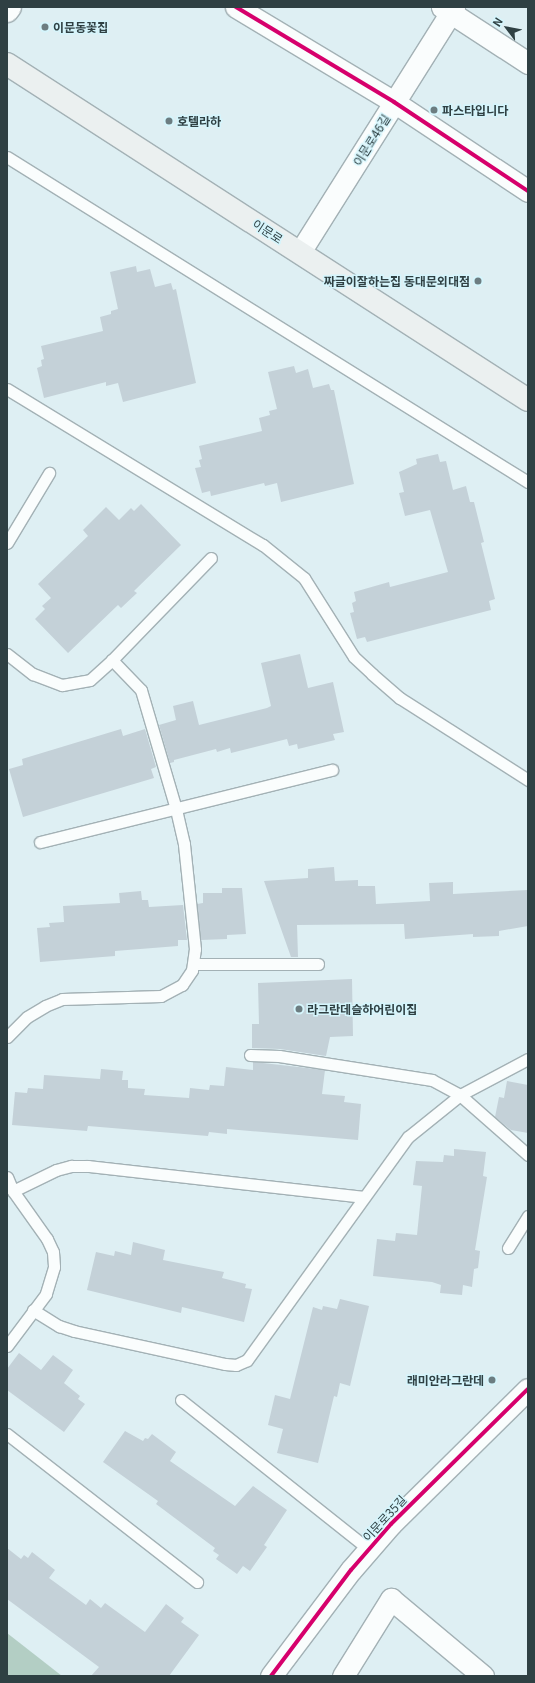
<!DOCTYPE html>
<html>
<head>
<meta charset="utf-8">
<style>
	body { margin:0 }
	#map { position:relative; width:535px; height:1683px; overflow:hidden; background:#deeff3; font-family:Georgia,"Noto Sans KR",serif }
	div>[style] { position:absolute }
	.forest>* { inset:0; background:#b3cec4 }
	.building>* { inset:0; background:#c4d1d8 }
	.roads { filter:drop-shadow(1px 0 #a3b1b5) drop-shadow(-1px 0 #a3b1b5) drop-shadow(0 1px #a3b1b5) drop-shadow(0 -1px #a3b1b5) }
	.lane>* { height:11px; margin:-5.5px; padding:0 5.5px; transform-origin:5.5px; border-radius:5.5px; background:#fafdfd }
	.street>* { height:21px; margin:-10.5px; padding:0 10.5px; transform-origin:10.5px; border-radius:10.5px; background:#fafdfd }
	.secondary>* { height:22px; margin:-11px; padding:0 11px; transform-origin:11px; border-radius:11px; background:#ebf0f0 }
	.cycleway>* { height:4px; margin:-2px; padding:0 2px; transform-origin:2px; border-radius:2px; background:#d6006c }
	.dots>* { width:11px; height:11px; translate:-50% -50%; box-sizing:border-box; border:2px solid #d5f5fc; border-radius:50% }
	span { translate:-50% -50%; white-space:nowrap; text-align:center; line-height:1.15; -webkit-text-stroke:3px #d5f5fc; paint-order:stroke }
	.poi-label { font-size:12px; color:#2f4043; font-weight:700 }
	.left { translate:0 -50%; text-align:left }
	.right { translate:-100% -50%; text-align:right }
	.street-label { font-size:12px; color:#2f4043 }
	.frame { position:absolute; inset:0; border:8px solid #2f4043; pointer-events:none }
	.north { position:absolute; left:487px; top:8px; width:40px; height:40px; -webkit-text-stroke:3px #d5f5fc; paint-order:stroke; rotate:302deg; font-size:11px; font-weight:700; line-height:16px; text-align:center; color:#2f4043 }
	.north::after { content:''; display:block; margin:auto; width:14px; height:18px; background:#2f4043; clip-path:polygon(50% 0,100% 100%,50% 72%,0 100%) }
</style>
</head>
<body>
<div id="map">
	<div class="forest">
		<i style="clip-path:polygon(7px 1633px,62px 1676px,7px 1676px)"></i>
	</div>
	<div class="building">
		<i style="clip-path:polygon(136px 266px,137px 272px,150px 269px,155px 287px,171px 283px,173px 290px,176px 289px,196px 383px,123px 402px,118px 383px,106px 386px,106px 382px,44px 398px,37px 368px,42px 366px,41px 360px,44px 359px,41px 346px,103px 331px,100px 317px,111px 314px,111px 311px,118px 309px,110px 272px)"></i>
		<i style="clip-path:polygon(294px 366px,296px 373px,308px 369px,313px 388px,329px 384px,331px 390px,334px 390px,354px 484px,281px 502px,277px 483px,265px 486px,264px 483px,211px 496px,210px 491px,202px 493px,195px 468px,201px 467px,199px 460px,202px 459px,199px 446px,262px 431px,259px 418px,270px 415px,269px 411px,277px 409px,268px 372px)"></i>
		<i style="clip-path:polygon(438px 454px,440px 462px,446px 461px,453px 490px,466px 486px,470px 502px,474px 502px,484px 542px,481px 543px,495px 599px,489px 601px,491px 610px,367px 642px,365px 637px,357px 639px,350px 613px,354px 612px,352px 603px,356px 601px,354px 592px,389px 582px,390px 587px,448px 572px,430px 510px,405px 516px,399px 493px,404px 492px,399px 472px,417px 464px,416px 459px)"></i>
		<i style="clip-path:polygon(141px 504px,181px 545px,134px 591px,137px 593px,121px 608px,118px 605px,68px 653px,35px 619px,45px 609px,42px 606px,51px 598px,38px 584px,88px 536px,83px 530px,106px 507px,119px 520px,131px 508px,134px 511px)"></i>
		<i style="clip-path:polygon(300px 654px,308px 688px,333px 682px,344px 732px,333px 734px,335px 740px,298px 749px,297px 744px,289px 746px,287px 739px,231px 753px,230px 748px,217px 752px,216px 749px,174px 760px,174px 762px,170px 763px,159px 725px,176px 720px,173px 706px,193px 701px,199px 725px,267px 708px,271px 706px,261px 663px)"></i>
		<i style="clip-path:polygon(121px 729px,123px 736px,145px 729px,156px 767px,151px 769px,154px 778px,23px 817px,9px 769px,23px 765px,22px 759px)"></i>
		<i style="clip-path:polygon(334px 867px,335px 881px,358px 880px,358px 886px,375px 886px,376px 904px,430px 901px,429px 883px,453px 882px,453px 894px,528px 890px,528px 926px,499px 931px,499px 936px,473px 937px,473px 934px,405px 939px,404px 924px,297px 925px,298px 957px,291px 957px,264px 881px,308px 878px,308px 869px)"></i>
		<i style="clip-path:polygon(222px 888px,242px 888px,246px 934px,227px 935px,227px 939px,201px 940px,197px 904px,203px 903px,203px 893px,222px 893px)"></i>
		<i style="clip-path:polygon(141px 891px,142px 900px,148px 900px,149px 907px,183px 905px,187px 940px,178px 940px,178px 946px,115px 951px,115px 956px,40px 962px,37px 928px,50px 927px,49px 923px,64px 922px,63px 906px,120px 903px,119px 893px)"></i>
		<i style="clip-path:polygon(352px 979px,353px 1036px,330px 1037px,326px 1056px,280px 1049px,252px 1048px,252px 1024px,259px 1024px,258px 983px)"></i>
		<i style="clip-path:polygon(253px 1062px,325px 1070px,322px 1094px,345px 1096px,344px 1102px,361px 1104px,358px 1140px,227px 1129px,227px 1134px,209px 1132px,208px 1136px,88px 1126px,87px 1131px,12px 1125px,15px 1092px,27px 1093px,28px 1088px,43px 1089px,44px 1075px,100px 1079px,101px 1069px,123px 1071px,122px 1080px,128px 1080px,128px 1088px,145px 1089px,144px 1095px,189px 1098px,190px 1088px,209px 1090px,210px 1085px,224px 1086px,226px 1067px,253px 1070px)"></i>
		<i style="clip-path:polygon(507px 1081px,528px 1085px,528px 1133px,511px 1130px,495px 1117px,499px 1097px,504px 1098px)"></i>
		<i style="clip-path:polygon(454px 1149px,486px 1152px,483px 1176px,487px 1177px,475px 1250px,480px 1251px,478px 1268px,474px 1269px,472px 1287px,463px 1285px,462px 1295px,440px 1293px,441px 1285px,432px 1282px,373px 1276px,377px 1239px,395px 1241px,396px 1233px,417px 1235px,422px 1186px,413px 1185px,416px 1161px,443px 1162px,444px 1155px,454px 1156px)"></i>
		<i style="clip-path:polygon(133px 1242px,165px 1250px,163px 1260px,224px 1272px,222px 1278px,246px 1284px,245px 1288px,252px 1289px,244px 1322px,182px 1307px,181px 1313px,87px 1290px,96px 1252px,114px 1256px,115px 1251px,131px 1255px)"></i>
		<i style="clip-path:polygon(340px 1299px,369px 1306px,350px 1386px,340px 1383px,337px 1397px,334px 1396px,318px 1463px,277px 1453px,283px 1429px,268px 1425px,275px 1395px,290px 1399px,313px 1307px,322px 1310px,323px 1306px,337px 1309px)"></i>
		<i style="clip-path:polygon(19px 1353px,41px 1370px,53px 1355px,73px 1370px,64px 1383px,80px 1396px,78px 1399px,85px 1404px,64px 1432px,7px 1390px,7px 1369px)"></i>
		<i style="clip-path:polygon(125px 1431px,143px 1441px,145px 1438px,148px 1439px,152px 1434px,176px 1452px,170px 1461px,235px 1506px,253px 1486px,287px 1510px,264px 1545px,267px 1547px,250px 1571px,243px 1566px,237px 1574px,216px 1559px,219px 1555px,213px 1551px,215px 1548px,156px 1504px,158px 1501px,103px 1462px)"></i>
		<i style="clip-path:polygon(7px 1548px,21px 1559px,24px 1555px,28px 1558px,32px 1552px,55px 1570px,49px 1578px,86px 1605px,90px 1599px,101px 1608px,105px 1603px,145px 1632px,166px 1604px,184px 1618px,181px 1622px,199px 1635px,169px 1676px,91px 1676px,99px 1667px,7px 1599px)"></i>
	</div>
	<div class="roads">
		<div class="lane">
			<i style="left:7px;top:157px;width:614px;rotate:31.96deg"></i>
			<i style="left:7px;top:389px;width:300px;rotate:31.4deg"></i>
			<i style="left:263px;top:545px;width:53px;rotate:38.8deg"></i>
			<i style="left:304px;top:578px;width:93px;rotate:57.7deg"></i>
			<i style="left:354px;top:657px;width:25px;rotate:43deg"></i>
			<i style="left:372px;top:674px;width:37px;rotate:41deg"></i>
			<i style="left:400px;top:698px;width:152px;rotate:32.6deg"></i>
			<i style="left:7px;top:543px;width:82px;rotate:-59deg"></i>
			<i style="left:7px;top:654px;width:33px;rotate:38deg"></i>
			<i style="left:33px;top:674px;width:31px;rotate:21deg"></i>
			<i style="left:62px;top:685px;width:28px;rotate:-10deg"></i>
			<i style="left:90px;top:680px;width:30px;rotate:-42deg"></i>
			<i style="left:40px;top:842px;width:301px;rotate:-13.9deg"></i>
			<i style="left:194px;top:964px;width:124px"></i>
			<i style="left:7px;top:1037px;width:28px;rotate:-45deg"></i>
			<i style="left:27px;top:1017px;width:21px;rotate:-31deg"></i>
			<i style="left:45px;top:1006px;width:18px;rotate:-22deg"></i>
			<i style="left:62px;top:999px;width:99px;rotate:-1.7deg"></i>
			<i style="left:161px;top:996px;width:24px;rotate:-28deg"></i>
			<i style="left:182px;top:985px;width:18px;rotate:-56deg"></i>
			<i style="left:192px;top:970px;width:21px;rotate:-82deg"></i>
			<i style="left:195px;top:949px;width:106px;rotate:-96deg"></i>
			<i style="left:184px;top:844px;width:36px;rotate:-103deg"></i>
			<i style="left:176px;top:809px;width:124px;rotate:-106.4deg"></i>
			<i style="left:141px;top:690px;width:42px;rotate:-134deg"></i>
			<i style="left:112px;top:660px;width:142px;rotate:-45.9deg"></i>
			<i style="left:250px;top:1055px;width:29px;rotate:2deg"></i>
			<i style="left:279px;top:1056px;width:155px;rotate:8.9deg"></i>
			<i style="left:432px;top:1080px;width:32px;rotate:28deg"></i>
			<i style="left:460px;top:1095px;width:91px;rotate:41.4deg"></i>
			<i style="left:7px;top:1177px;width:15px;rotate:67deg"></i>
			<i style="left:13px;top:1191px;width:59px;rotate:54.7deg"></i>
			<i style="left:47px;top:1239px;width:14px;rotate:65deg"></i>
			<i style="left:53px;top:1252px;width:15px;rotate:86deg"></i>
			<i style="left:54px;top:1267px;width:28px;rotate:107deg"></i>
			<i style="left:46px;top:1294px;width:65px;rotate:126.9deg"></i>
			<i style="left:13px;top:1191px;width:48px;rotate:-26deg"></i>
			<i style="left:56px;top:1170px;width:16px;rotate:-15deg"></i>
			<i style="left:71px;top:1166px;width:17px"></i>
			<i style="left:88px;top:1166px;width:277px;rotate:6.4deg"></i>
			<i style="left:508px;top:1248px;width:38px;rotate:-58deg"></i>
			<i style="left:33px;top:1310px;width:31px;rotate:32deg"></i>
			<i style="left:59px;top:1326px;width:16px;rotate:18deg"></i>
			<i style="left:74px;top:1331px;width:155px;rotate:12.3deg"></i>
			<i style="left:225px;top:1364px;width:11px;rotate:5deg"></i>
			<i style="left:236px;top:1365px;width:12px;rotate:-24deg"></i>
			<i style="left:247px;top:1360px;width:275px;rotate:-54.2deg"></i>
			<i style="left:408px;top:1137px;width:67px;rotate:-38.9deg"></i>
			<i style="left:460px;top:1095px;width:77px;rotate:-27.9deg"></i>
			<i style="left:181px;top:1400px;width:239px;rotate:38.5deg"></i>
			<i style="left:7px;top:1434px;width:241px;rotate:37.9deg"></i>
		</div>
		<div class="street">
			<i style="left:236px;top:7px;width:184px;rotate:31deg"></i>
			<i style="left:394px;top:102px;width:161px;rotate:33.6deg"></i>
			<i style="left:442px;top:7px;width:103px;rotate:33.1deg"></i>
			<i style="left:7px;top:11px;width:5px;rotate:-53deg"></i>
			<i style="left:300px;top:252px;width:289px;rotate:-57.8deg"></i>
			<i style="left:271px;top:1676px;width:133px;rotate:-53deg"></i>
			<i style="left:351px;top:1570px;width:61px;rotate:-49deg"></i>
			<i style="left:391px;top:1524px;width:192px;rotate:-44.6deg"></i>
			<i style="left:343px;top:1676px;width:91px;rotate:-58.1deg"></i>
			<i style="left:391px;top:1599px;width:120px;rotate:39.9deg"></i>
		</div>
		<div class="secondary">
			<i style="left:7px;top:64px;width:620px;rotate:32.82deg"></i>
		</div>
	</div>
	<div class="cycleway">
		<i style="left:236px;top:7px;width:184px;rotate:31deg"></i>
		<i style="left:394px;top:102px;width:161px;rotate:33.6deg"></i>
		<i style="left:271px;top:1676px;width:133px;rotate:-53deg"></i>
		<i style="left:351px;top:1570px;width:61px;rotate:-49deg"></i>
		<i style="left:391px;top:1524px;width:192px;rotate:-44.6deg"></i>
	</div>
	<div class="dots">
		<i style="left:45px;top:27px;background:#6c7d81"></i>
		<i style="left:434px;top:110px;background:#6c7d81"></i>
		<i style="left:169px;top:121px;background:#6c7d81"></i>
		<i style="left:478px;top:281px;background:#6c7d81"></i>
		<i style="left:299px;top:1009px;background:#6c7d81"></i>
		<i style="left:492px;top:1380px;background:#6c7d81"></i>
	</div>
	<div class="poi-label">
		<span class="left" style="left:53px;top:27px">이문동꽃집</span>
		<span class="left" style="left:442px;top:110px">파스타입니다</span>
		<span class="left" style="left:177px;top:121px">호텔라하</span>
		<span class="right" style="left:470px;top:281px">짜글이잘하는집 동대문외대점</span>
		<span class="left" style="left:307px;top:1009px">라그란데슬하어린이집</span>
		<span class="right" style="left:484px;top:1380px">래미안라그란데</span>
	</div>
	<div class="street-label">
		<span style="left:371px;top:140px;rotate:-58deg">이문로46길</span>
		<span style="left:268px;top:231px;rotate:33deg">이문로</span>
		<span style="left:384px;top:1518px;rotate:-47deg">이문로35길</span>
	</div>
	<div class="frame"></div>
	<div class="north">N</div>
</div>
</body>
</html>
